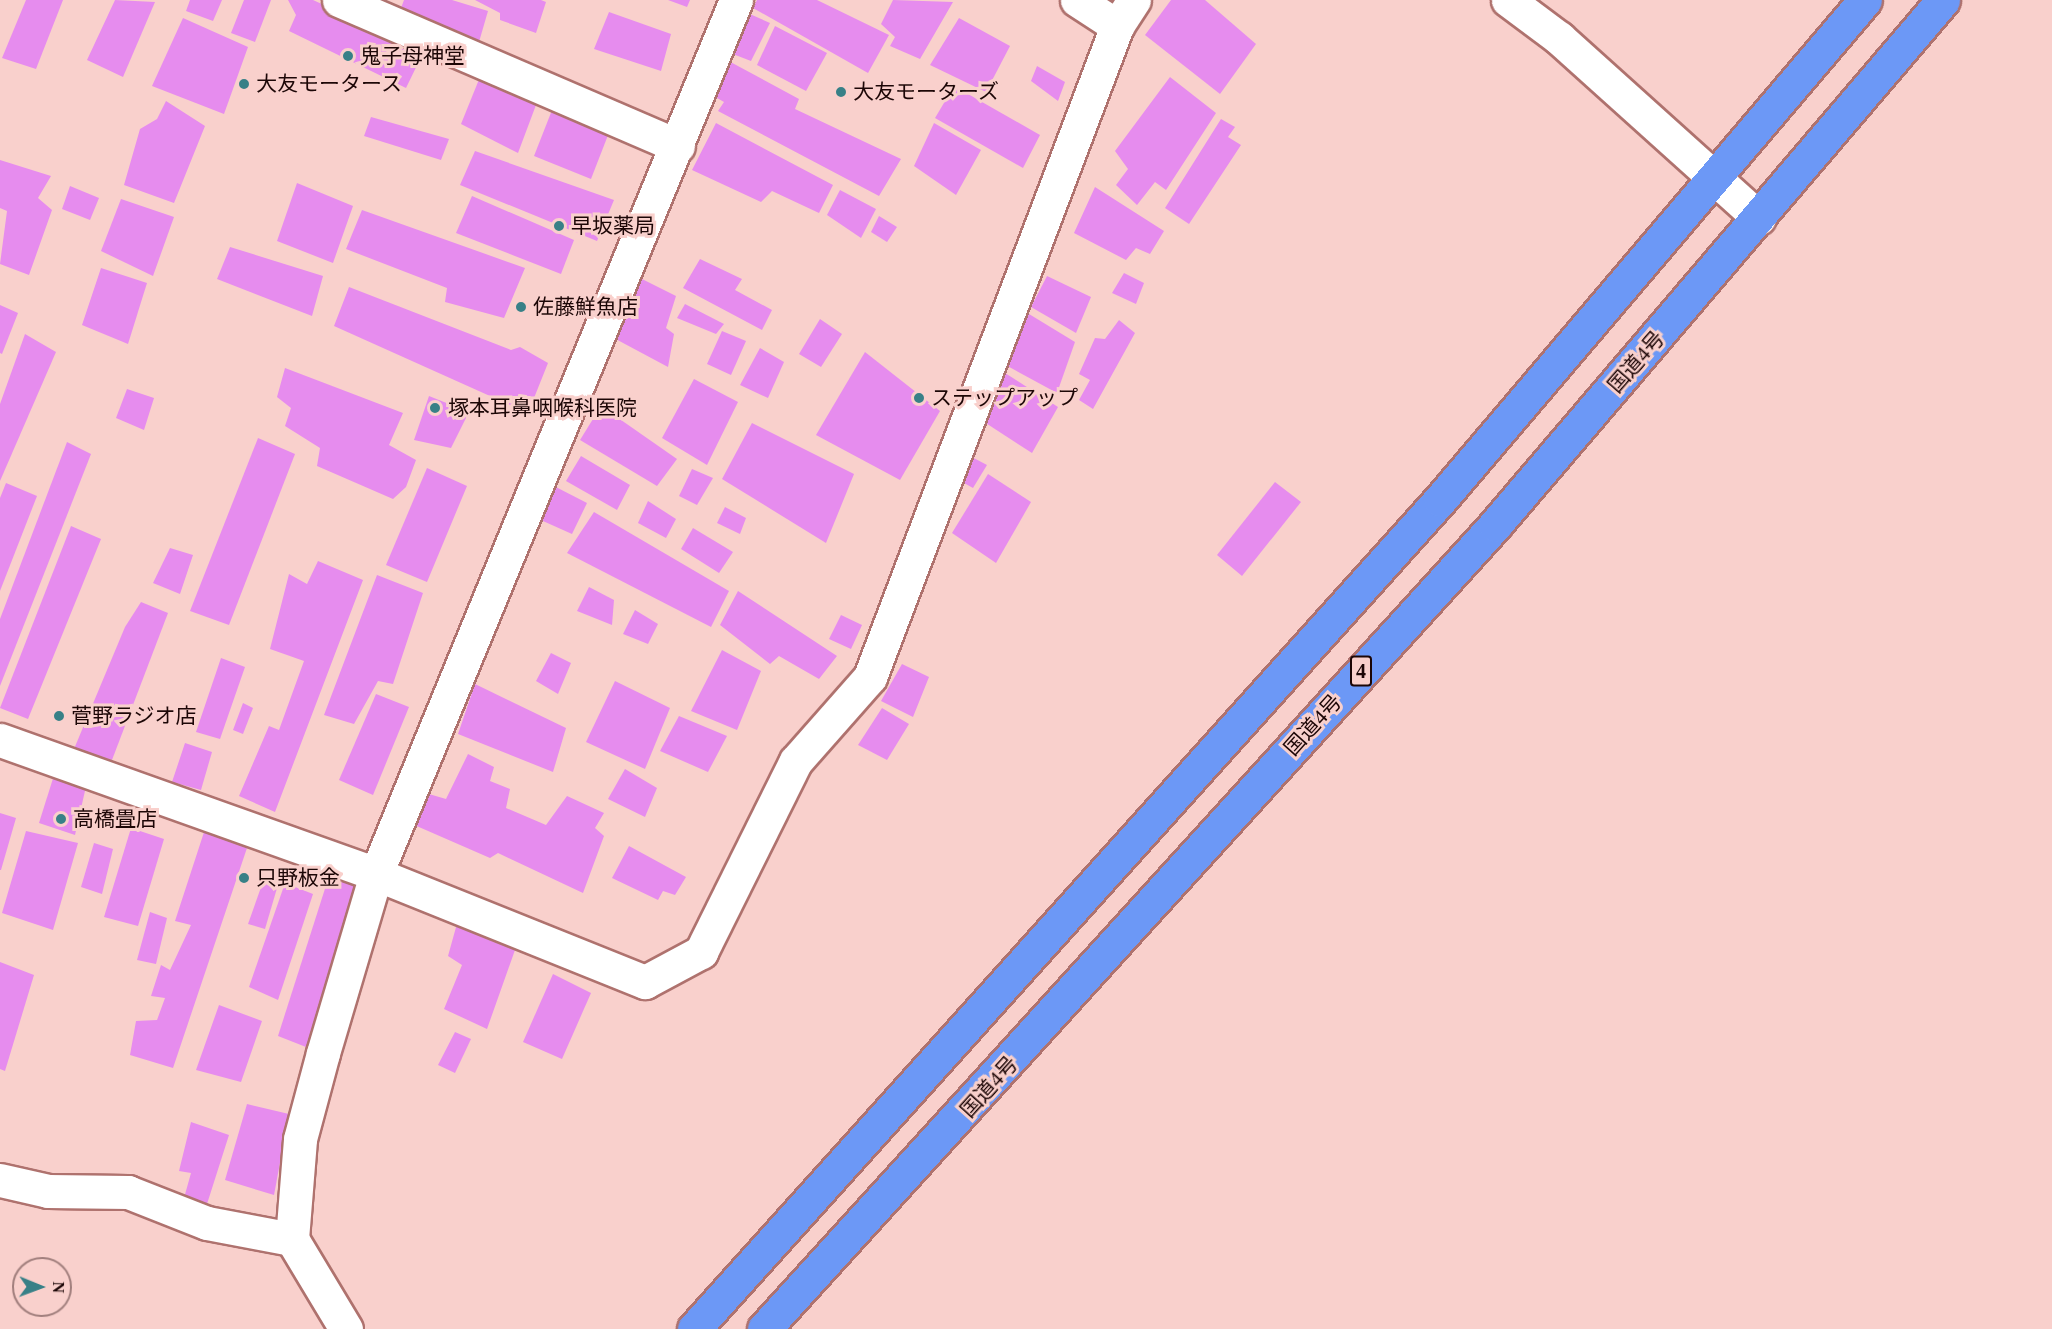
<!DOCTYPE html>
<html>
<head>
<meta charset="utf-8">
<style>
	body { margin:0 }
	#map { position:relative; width:2052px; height:1329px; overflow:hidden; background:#f9d0cc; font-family:"Times New Roman","Noto Sans JP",serif }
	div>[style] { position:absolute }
	.building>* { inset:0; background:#e68cee }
	.roads { filter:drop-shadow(2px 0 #af726e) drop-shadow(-2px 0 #af726e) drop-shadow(0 2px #af726e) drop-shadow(0 -2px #af726e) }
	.minor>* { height:33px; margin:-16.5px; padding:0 16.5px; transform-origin:16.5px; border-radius:16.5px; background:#fff }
	.highway>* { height:33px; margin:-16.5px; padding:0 16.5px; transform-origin:16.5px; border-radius:16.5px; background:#6c98f6 }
	.dots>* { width:16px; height:16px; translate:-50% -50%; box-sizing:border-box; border:3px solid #f9d0cc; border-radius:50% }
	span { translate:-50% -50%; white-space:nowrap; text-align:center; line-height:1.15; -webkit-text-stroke:6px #f9d0cc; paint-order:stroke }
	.shield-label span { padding:2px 4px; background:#f9d0cc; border:2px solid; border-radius:4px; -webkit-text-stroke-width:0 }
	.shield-label { font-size:20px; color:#1c0606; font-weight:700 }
	.poi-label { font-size:21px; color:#1c0606 }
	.left { translate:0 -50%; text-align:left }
	.street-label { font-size:21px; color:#1c0606 }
	.north { position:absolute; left:12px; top:1257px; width:60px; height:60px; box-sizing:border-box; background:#f9d0cc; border:2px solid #a17f7d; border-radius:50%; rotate:91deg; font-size:16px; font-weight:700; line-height:24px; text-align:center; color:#1c0606 }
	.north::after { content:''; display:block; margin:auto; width:21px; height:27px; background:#388087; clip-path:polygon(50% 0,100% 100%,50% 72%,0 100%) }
</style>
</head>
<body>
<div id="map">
	<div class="building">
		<i style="clip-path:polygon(26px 0,63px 0,36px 69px,2px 58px)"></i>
		<i style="clip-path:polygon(115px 0,155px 2px,123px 77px,87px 60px)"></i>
		<i style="clip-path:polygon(190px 0,222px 0,213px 21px,186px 11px)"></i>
		<i style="clip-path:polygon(244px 0,271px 0,255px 42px,231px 33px)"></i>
		<i style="clip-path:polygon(288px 0,313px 0,424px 51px,406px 88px,289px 31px,296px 15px)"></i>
		<i style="clip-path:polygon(404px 0,452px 0,488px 11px,479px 42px,398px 16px)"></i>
		<i style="clip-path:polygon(475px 0,541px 0,546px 2px,536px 33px,500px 20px,500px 13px)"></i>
		<i style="clip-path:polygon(668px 0,690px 0,687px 7px)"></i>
		<i style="clip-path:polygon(757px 0,817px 0,889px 35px,868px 73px,753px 8px)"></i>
		<i style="clip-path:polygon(893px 0,953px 2px,920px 59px,890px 46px,895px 37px,881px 24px)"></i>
		<i style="clip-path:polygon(1171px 0,1205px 0,1256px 44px,1220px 94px,1145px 35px)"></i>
		<i style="clip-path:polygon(743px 11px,770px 23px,751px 61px,725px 51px)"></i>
		<i style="clip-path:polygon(609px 12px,671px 34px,661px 71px,594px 49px)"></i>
		<i style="clip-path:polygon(183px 18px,248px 47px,224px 114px,152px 86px)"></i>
		<i style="clip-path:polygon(959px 18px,1010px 46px,986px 92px,930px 65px)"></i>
		<i style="clip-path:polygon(775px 26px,827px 53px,806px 91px,757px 65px)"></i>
		<i style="clip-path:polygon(723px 58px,799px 99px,795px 109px,901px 159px,879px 196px,718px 111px,724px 102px,710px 94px)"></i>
		<i style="clip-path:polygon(1037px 66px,1065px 82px,1058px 101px,1031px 81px)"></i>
		<i style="clip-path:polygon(482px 72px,539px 97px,518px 153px,461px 124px)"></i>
		<i style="clip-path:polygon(1170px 77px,1216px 113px,1166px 190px,1155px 182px,1137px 205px,1116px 185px,1128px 169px,1115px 151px)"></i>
		<i style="clip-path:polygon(954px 86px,1040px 135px,1023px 168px,935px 118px)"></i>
		<i style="clip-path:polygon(166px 101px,205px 126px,174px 203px,124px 185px,140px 129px,157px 119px)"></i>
		<i style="clip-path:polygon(554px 105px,610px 130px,591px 179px,534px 156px)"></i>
		<i style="clip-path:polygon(371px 117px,449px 139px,441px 160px,364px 136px)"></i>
		<i style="clip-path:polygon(1221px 119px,1235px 127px,1228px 137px,1241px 145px,1189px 224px,1165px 208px)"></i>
		<i style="clip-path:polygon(716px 123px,833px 185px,819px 213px,772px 191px,761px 202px,692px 170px)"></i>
		<i style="clip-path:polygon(934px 123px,981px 150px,956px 195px,914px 166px)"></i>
		<i style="clip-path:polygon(475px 151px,614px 200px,597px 241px,460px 185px)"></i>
		<i style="clip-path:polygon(0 160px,51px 176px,38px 198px,52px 210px,29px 275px,0 264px,7px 211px,0 208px)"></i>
		<i style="clip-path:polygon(297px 183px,353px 206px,333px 263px,277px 241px)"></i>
		<i style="clip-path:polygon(70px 186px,99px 198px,90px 220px,62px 209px)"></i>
		<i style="clip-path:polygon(1095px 187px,1164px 231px,1150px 254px,1136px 248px,1126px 260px,1074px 233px)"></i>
		<i style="clip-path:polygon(840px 190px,876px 209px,861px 238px,827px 215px)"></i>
		<i style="clip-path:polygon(472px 196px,574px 240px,561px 274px,456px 233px)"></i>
		<i style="clip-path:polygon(121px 199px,174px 217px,153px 276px,101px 251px)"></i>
		<i style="clip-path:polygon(362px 210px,525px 268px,504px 318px,445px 302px,447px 288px,346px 249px)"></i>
		<i style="clip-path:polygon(879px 216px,897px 227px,887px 242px,871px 232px)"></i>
		<i style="clip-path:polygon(230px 247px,323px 276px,312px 316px,217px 279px)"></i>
		<i style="clip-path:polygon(700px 259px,742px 279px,735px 290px,772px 310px,762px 330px,683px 288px)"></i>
		<i style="clip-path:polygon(101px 268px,147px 283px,128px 344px,82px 325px)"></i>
		<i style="clip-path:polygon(1124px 273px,1144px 283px,1136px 304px,1112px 293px)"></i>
		<i style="clip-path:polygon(1047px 276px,1091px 297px,1076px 333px,1031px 307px)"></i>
		<i style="clip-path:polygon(638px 277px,676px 296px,666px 328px,674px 334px,668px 367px,610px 336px)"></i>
		<i style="clip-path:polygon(349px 287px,511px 350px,520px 347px,548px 363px,528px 413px,334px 326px)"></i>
		<i style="clip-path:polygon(685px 304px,724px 324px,716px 334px,677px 318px)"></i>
		<i style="clip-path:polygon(0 305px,18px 313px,2px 354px,0 353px)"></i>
		<i style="clip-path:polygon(1029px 314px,1075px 342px,1057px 393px,1002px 363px)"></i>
		<i style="clip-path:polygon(820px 319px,842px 334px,821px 367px,799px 354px)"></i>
		<i style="clip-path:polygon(1119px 320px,1135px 333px,1093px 409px,1079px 400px,1090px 380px,1079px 374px,1095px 338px,1105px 339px)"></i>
		<i style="clip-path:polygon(722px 331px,746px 341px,731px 375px,707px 364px)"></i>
		<i style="clip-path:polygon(25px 334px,56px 352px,0 481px,0 404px)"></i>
		<i style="clip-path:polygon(760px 348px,784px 362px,768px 398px,740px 385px)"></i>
		<i style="clip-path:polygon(865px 352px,940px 411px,900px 480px,816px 435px)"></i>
		<i style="clip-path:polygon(285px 368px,403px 413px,389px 445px,416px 460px,406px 487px,393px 499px,317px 466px,320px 448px,285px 426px,291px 408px,277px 397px)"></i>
		<i style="clip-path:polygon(1005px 373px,1058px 407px,1032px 453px,978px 418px)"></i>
		<i style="clip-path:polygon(694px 379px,738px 402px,707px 465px,662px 438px)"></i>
		<i style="clip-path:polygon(127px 389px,154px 398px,144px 430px,116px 418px)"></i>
		<i style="clip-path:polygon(429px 396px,469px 412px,451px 448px,414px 440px)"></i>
		<i style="clip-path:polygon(601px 406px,677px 459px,657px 486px,580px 440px)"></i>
		<i style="clip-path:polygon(752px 423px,854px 474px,826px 543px,722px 479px)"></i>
		<i style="clip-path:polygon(258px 438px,295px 454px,229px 625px,190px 611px)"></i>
		<i style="clip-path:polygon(67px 442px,91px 454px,0 686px,0 619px)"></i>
		<i style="clip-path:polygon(968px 455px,987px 465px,973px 488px,955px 478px)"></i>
		<i style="clip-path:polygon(581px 456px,630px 485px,617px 510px,566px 481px)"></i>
		<i style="clip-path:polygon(427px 468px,467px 486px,427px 582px,386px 565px)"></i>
		<i style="clip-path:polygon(692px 469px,713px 478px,697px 505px,679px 496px)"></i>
		<i style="clip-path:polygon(988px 474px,1031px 502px,996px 563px,952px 533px)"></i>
		<i style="clip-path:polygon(1275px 482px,1301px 502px,1242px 576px,1217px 555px)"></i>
		<i style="clip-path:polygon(6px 483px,37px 496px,0 591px,0 498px)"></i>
		<i style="clip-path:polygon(550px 484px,587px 503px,572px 534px,534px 517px)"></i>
		<i style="clip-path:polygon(648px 501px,676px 519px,666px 538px,638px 523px)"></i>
		<i style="clip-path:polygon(725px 507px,746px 518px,740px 534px,717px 523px)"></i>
		<i style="clip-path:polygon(594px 512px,729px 591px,711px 627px,567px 553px)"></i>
		<i style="clip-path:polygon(71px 526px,101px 539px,28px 719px,0 708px)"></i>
		<i style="clip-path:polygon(693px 528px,733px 552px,719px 573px,681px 549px)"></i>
		<i style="clip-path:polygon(170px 548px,193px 555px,180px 594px,153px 583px)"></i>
		<i style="clip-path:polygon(318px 561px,363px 580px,275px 812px,239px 796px,269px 726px,279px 730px,304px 661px,270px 649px,289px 574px,307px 584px)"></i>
		<i style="clip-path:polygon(377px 575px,423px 593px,393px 684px,378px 681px,354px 724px,324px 715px)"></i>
		<i style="clip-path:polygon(589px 587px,614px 600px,612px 625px,577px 611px)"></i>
		<i style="clip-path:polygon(738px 591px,837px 656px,819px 679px,779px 656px,770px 664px,720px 625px)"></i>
		<i style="clip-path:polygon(141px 602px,168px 613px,112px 760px,74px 749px,125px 627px)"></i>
		<i style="clip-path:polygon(635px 610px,658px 624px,648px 644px,623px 634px)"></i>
		<i style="clip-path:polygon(841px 615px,862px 625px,851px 649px,829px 639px)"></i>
		<i style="clip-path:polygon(722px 650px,761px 671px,737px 730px,691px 711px)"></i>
		<i style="clip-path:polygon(551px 653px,571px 663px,558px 694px,536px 681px)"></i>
		<i style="clip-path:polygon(221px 658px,245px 667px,220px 739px,196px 732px)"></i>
		<i style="clip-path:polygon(902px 664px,929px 677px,913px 717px,881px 701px)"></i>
		<i style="clip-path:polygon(615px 681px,670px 708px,645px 769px,586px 742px)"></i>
		<i style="clip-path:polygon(475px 684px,566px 728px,553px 772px,458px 734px)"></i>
		<i style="clip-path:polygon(376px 694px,409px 707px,373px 795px,339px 780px)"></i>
		<i style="clip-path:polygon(243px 703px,253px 708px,243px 734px,233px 730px)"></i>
		<i style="clip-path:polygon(882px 708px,909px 724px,887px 760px,858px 745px)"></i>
		<i style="clip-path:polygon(679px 716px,727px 736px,708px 772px,660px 751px)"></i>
		<i style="clip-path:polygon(185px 743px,212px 752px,201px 790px,172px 782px)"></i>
		<i style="clip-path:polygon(468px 754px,494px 767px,490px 781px,510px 789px,506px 808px,546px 825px,567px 796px,604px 813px,595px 828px,604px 836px,583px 893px,498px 853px,490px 858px,412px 824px,422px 792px,446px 799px)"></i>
		<i style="clip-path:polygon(625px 769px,657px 788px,645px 817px,608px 799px)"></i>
		<i style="clip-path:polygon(55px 772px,87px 782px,75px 835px,39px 823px)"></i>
		<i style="clip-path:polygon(0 813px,16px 818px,1px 870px,0 870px)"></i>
		<i style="clip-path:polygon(206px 826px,249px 842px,173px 1068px,130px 1055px,136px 1021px,157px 1020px,165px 998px,151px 996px,161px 965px,170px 970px,191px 925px,175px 921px)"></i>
		<i style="clip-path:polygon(131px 828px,164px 839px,138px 926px,104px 917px)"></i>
		<i style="clip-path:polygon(26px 831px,78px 843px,53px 930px,2px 913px)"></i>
		<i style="clip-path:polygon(94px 843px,113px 849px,102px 894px,81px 887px)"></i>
		<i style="clip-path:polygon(629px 846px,686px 877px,675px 895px,663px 891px,658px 900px,612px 878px)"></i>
		<i style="clip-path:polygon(299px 864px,322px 873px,316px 889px,293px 878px)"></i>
		<i style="clip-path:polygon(330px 873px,359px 887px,306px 1047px,278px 1036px)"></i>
		<i style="clip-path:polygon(265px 876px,280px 878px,265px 929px,248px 924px)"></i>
		<i style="clip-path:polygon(285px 883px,313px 894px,278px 1000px,249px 987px)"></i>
		<i style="clip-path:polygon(150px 912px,167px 918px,156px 964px,137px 960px)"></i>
		<i style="clip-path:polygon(458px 920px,515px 950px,487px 1029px,444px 1009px,462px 965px,448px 956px)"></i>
		<i style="clip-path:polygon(0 962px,34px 975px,5px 1071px,0 1069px)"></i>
		<i style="clip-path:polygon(553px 974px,591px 993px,562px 1059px,523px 1042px)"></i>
		<i style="clip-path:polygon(219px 1005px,262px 1021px,241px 1082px,196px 1070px)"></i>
		<i style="clip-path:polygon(455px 1032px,471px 1039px,455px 1073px,438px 1065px)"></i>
		<i style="clip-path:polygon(247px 1104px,289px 1114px,274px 1195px,225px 1180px)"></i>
		<i style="clip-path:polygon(191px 1122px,229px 1135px,207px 1204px,184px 1198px,191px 1173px,179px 1171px)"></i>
	</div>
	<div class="roads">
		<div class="minor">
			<i style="left:339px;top:0;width:369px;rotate:23.3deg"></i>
			<i style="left:1077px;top:0;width:48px;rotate:33deg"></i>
			<i style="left:1508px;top:0;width:64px;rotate:36.7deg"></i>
			<i style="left:1559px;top:38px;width:269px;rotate:42deg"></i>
			<i style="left:0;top:740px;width:399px;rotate:19.6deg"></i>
			<i style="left:376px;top:874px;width:290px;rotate:21.9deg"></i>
			<i style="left:645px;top:982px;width:64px;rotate:-28.2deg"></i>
			<i style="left:701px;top:952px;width:213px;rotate:-63.6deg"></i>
			<i style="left:796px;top:761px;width:112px;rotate:-48.6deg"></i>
			<i style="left:870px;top:677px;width:696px;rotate:-69.22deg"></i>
			<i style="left:1117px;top:26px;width:31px;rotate:-57deg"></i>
			<i style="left:0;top:1180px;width:49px;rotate:12.9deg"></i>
			<i style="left:48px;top:1191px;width:80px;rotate:0.7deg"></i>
			<i style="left:128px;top:1192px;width:85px;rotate:21.4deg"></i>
			<i style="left:207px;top:1223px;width:86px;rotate:10.7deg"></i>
			<i style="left:346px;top:1329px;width:105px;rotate:-121deg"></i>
			<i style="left:292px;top:1239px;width:100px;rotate:-85.4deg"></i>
			<i style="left:300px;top:1139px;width:89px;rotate:-75deg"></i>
			<i style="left:323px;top:1053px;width:187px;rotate:-73.5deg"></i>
			<i style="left:376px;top:874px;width:945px;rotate:-67.61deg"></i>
		</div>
		<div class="highway">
			<i style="left:694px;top:1329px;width:1115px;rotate:-48.02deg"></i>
			<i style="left:1440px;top:500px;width:656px;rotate:-49.64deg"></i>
			<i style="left:764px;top:1329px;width:1087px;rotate:-47.72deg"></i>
			<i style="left:1495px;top:525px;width:690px;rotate:-49.52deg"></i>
		</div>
	</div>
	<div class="dots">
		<i style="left:348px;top:56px;background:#388087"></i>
		<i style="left:244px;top:84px;background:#388087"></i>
		<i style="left:841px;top:92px;background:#388087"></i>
		<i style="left:559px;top:226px;background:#388087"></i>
		<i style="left:521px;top:307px;background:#388087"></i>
		<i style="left:919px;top:398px;background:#388087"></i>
		<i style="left:435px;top:408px;background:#388087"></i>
		<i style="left:59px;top:716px;background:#388087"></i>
		<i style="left:61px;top:819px;background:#388087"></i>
		<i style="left:244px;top:878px;background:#388087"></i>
	</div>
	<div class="shield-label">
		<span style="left:1361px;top:671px">4</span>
	</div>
	<div class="poi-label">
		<span class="left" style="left:360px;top:56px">鬼子母神堂</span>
		<span class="left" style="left:256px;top:84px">大友モータース</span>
		<span class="left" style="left:853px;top:92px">大友モーターズ</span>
		<span class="left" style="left:571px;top:226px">早坂薬局</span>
		<span class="left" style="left:533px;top:307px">佐藤鮮魚店</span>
		<span class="left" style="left:931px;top:398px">ステップアップ</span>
		<span class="left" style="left:448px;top:408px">塚本耳鼻咽喉科医院</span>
		<span class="left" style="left:71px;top:716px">菅野ラジオ店</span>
		<span class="left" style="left:73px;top:819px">高橋畳店</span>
		<span class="left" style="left:256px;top:878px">只野板金</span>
	</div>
	<div class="street-label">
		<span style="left:1636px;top:362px;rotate:-49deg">国道4号</span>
		<span style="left:1313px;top:725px;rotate:-48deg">国道4号</span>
		<span style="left:989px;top:1087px;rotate:-48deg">国道4号</span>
	</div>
	<div class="north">N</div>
</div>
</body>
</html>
